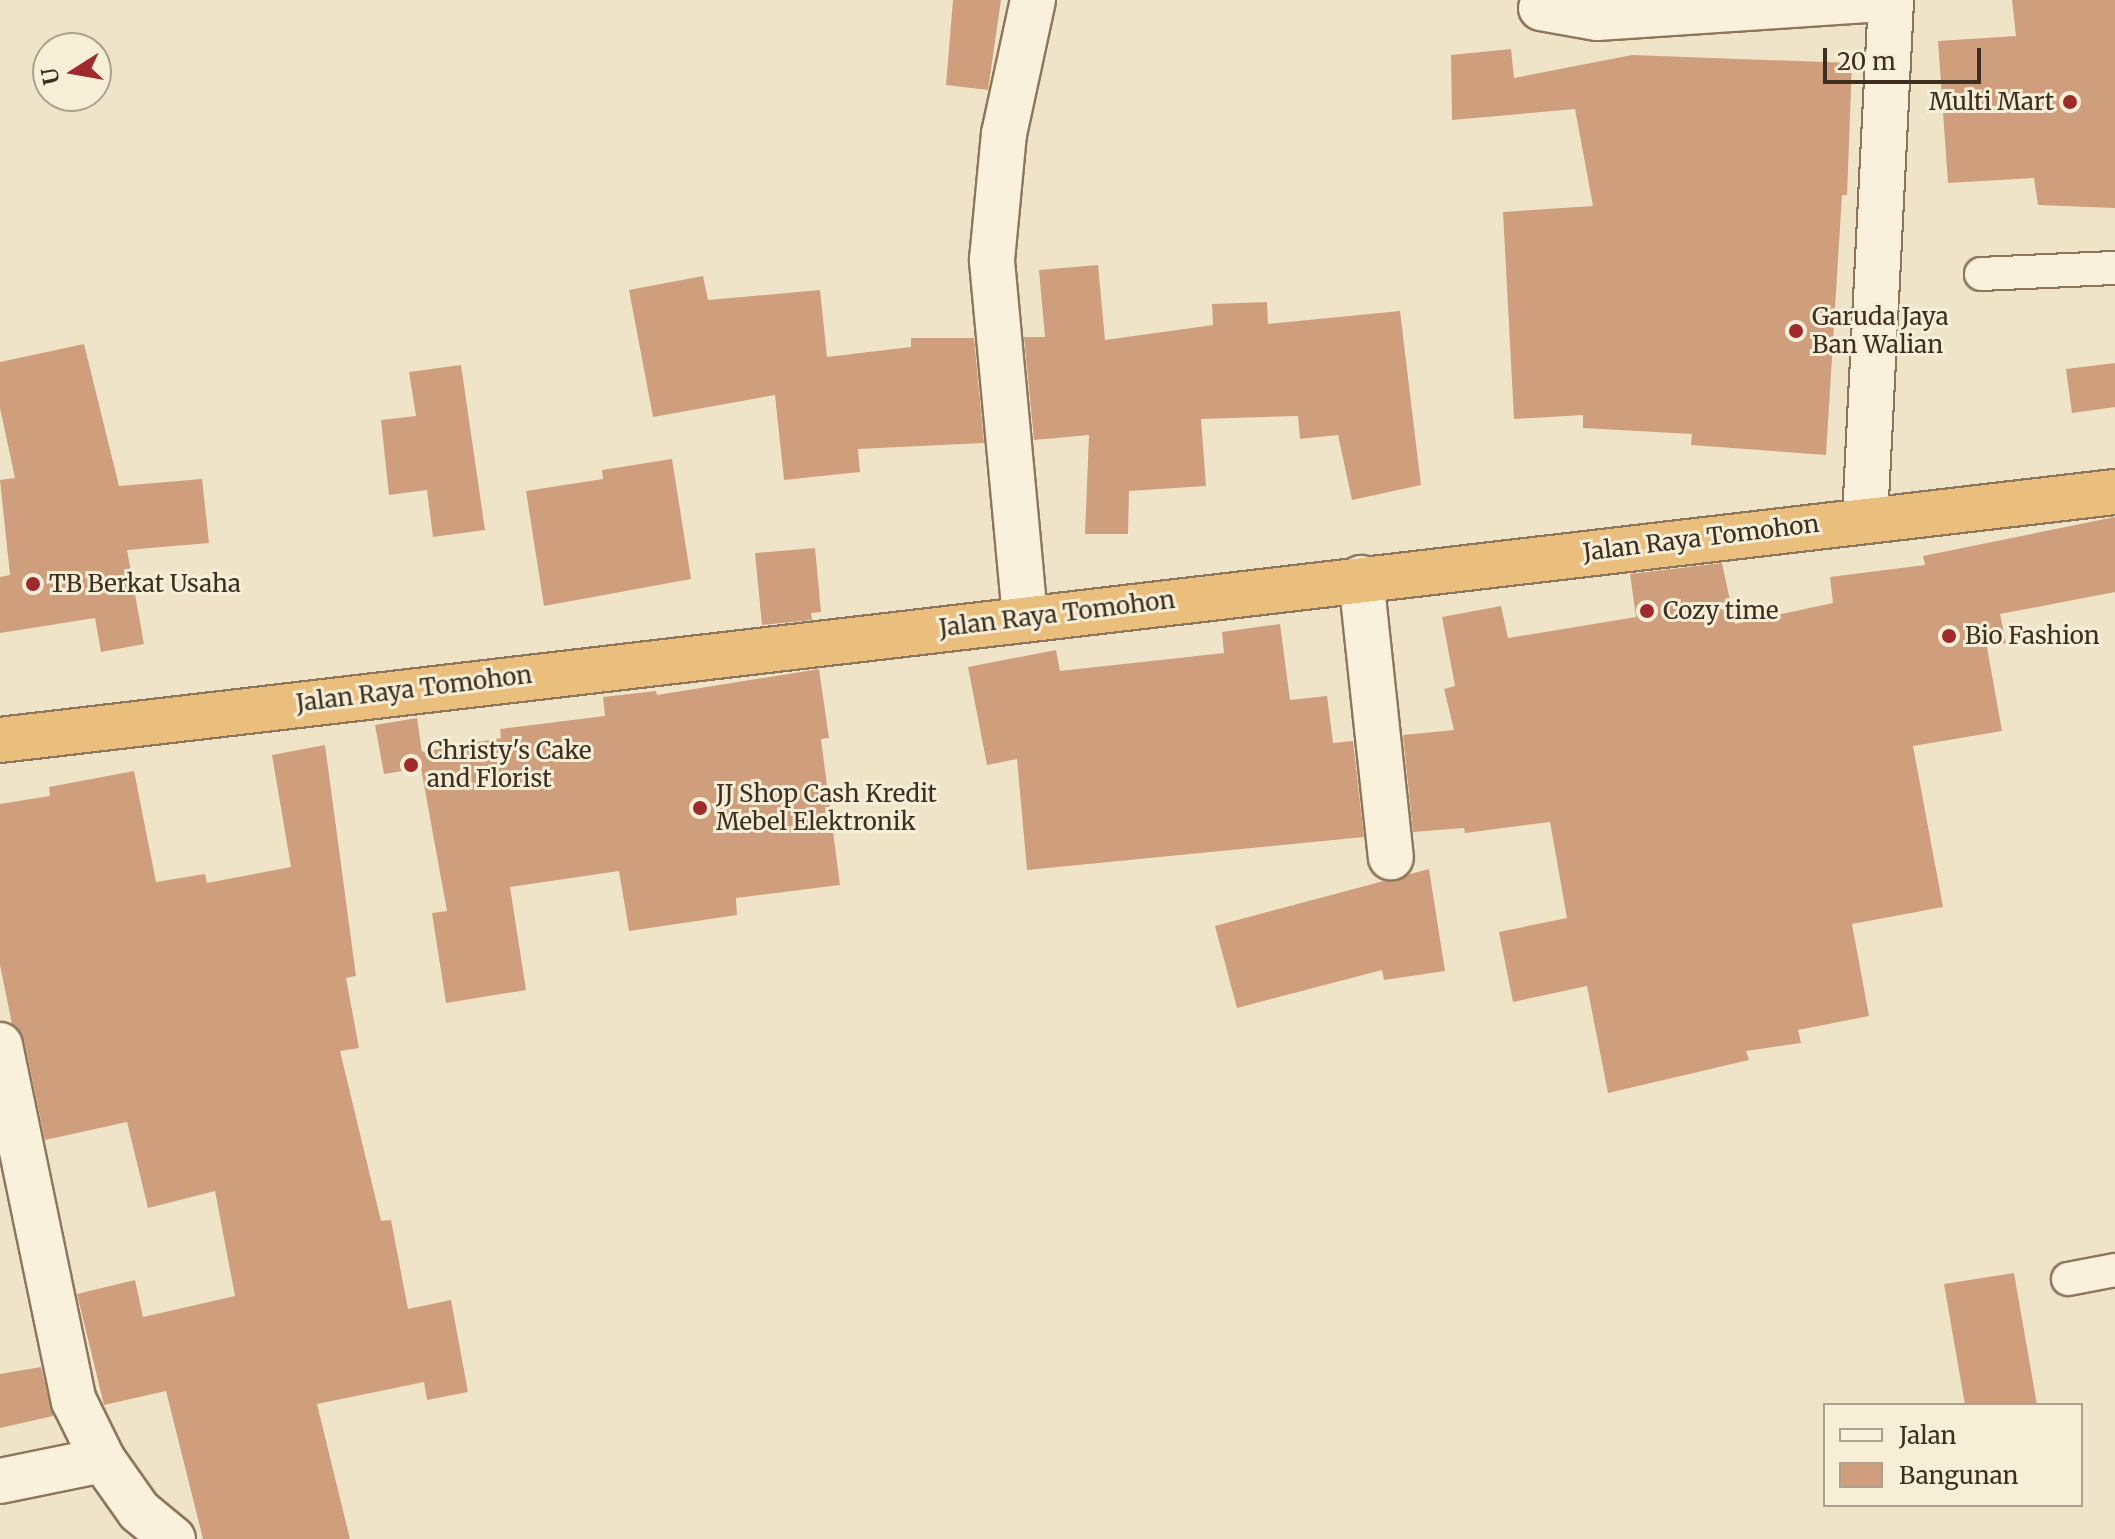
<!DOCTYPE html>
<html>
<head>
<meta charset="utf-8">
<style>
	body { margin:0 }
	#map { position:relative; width:2115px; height:1539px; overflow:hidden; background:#f0e4c8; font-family:Merriweather,serif }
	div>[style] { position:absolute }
	.building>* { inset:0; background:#cf9f7d }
	.roads { filter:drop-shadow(2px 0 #8d765c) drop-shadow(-2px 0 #8d765c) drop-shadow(0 2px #8d765c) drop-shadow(0 -2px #8d765c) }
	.service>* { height:32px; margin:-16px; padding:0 16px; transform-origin:16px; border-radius:16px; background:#faf1dc }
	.minor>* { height:44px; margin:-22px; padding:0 22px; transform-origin:22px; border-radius:22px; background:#faf1dc }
	.trunk>* { height:44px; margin:-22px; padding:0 22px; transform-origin:22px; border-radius:22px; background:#eabe7c }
	.dots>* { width:22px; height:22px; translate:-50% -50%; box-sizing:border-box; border:4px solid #f7eed8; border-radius:50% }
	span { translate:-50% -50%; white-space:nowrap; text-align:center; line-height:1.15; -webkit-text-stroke:6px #f7eed8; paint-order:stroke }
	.poi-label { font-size:24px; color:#3d2e20 }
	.right { translate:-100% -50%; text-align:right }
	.left { translate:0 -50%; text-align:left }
	.street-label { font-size:24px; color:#3d2e20 }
	.legend { position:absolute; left:1823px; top:1403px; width:260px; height:104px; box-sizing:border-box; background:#f7eed8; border:2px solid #ada18e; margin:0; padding:10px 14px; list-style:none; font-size:24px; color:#3d2e20 }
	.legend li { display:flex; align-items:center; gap:16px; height:40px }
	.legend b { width:40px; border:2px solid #ada18e }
	.north { position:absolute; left:32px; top:32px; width:80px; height:80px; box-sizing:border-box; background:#f7eed8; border:2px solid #ada18e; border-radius:50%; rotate:259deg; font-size:22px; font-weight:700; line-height:32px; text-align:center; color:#3d2e20 }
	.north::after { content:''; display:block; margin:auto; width:28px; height:36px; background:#9e2a2b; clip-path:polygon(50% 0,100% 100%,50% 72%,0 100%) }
	.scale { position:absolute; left:1823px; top:48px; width:158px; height:36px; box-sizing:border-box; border:4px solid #3d2e20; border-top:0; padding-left:10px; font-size:24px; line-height:28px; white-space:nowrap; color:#3d2e20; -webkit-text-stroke:6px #f7eed8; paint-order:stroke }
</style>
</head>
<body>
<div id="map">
	<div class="building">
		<i style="clip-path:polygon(953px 0,1001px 0,988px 90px,946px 85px)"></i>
		<i style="clip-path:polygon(2012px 0,2115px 0,2115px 208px,2038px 205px,2034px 178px,1948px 183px,1938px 41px,2016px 36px)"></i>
		<i style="clip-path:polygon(1511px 49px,1514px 78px,1632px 55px,1852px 63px,1847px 195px,1842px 195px,1826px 455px,1691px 445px,1692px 434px,1583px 428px,1583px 415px,1514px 419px,1503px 212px,1593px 206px,1575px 109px,1452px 120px,1451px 55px)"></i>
		<i style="clip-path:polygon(1098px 265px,1105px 340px,1213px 325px,1212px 304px,1267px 302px,1268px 324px,1400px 311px,1421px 485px,1352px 500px,1338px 435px,1300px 439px,1298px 416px,1201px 419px,1206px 486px,1129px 491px,1128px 534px,1085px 534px,1089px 435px,1034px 440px,1024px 337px,1045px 337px,1039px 270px)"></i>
		<i style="clip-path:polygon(703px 276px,708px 300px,820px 290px,827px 357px,911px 347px,911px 338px,974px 338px,984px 443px,858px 449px,860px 472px,784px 480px,775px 395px,653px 417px,629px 290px)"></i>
		<i style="clip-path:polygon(84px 344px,119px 486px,202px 479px,209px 543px,127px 550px,144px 644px,101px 652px,95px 618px,0 633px,0 577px,10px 575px,0 480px,15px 478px,0 408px,0 362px)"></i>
		<i style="clip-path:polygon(2115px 363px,2115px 407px,2072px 413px,2066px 369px)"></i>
		<i style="clip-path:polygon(461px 365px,485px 530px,433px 537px,427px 490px,389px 495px,381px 420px,416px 416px,409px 372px)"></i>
		<i style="clip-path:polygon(672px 459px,691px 579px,544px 606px,526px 491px,603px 479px,602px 470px)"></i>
		<i style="clip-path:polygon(2115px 517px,2115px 592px,2000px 614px,2006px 643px,1987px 647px,2002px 731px,1913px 746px,1943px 907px,1852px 924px,1869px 1016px,1798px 1030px,1801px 1043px,1746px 1051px,1749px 1060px,1608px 1093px,1587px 986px,1513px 1002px,1499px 932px,1567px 918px,1550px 822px,1465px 833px,1464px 828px,1413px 832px,1403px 735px,1454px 730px,1444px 689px,1455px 686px,1442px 617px,1501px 606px,1508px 638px,1636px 617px,1630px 574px,1722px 563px,1735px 624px,1833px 603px,1830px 577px,1925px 565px,1923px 556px)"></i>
		<i style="clip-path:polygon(815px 548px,821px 612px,811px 613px,812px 620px,762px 625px,755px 553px)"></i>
		<i style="clip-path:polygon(1280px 624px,1290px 700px,1327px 696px,1333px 743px,1353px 741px,1364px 837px,1027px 870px,1017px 759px,987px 765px,968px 667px,1056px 650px,1060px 671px,1224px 653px,1222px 632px)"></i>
		<i style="clip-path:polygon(819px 669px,829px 738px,821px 739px,840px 885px,736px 898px,737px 915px,629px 931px,619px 871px,510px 887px,526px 990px,446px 1003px,432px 913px,447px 911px,421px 768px,384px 774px,375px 725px,417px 718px,422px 752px,501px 738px,500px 729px,605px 716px,603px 697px,656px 691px,657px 695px)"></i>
		<i style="clip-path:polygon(325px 745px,356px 976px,346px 978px,359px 1048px,340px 1051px,381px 1221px,391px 1220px,408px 1309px,451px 1300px,468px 1392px,427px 1400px,424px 1382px,317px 1404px,350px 1539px,203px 1539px,166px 1391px,104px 1405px,77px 1294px,135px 1280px,143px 1317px,235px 1296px,215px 1191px,148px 1208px,127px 1122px,45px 1140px,24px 1040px,12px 1024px,0 965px,0 804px,50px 796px,49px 787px,134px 771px,156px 882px,205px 874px,207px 883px,291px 867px,272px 755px)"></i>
		<i style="clip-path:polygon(1429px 869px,1445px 971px,1384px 980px,1382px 970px,1237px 1008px,1215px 926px)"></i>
		<i style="clip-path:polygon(2014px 1273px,2037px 1405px,1965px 1405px,1944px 1284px)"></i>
		<i style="clip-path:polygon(41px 1367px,53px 1416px,0 1428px,0 1374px)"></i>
	</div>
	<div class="roads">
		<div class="service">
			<i style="left:1981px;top:274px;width:134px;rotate:-2.6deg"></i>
			<i style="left:2068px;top:1279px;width:48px;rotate:-10.8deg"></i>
		</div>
		<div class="minor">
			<i style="left:1541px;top:8px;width:57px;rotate:10.1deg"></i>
			<i style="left:1597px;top:18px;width:274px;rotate:-3.8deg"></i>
			<i style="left:1865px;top:519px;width:520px;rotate:-87.13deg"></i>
			<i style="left:1361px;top:578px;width:281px;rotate:83.9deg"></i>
			<i style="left:1025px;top:617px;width:359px;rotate:-95.3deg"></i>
			<i style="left:992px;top:260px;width:127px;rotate:-84.6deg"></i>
			<i style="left:1004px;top:134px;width:137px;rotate:-77.8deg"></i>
			<i style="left:0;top:1045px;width:364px;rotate:78.3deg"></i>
			<i style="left:74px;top:1401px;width:66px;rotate:63.8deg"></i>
			<i style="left:103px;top:1460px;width:62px;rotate:54.8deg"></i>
			<i style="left:139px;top:1511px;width:44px;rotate:39.5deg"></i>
			<i style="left:0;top:1481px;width:105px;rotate:-11.5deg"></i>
		</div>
		<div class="trunk">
			<i style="left:0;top:740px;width:2129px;rotate:-6.69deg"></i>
		</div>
	</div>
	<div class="dots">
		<i style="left:2070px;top:102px;background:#9e2a2b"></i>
		<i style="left:1796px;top:331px;background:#9e2a2b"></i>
		<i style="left:33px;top:584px;background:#9e2a2b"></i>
		<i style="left:1647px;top:611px;background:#9e2a2b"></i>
		<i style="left:1949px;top:636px;background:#9e2a2b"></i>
		<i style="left:411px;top:765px;background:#9e2a2b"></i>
		<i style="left:700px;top:808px;background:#9e2a2b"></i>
	</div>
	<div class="poi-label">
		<span class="right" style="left:2054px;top:102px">Multi Mart</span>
		<span class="left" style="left:1812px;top:331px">Garuda Jaya<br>Ban Walian</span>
		<span class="left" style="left:49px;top:584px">TB Berkat Usaha</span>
		<span class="left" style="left:1663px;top:611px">Cozy time</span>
		<span class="left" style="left:1965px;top:636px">Bio Fashion</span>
		<span class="left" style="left:427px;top:765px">Christy's Cake<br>and Florist</span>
		<span class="left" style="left:716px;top:808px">JJ Shop Cash Kredit<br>Mebel Elektronik</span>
	</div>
	<div class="street-label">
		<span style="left:1701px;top:538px;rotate:-7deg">Jalan Raya Tomohon</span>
		<span style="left:1057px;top:614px;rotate:-7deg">Jalan Raya Tomohon</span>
		<span style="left:414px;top:689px;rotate:-7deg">Jalan Raya Tomohon</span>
	</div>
	<ul class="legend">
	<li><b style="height:10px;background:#faf1dc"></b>Jalan</li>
	<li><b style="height:22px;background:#cf9f7d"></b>Bangunan</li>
	</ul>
	<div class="north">U</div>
	<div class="scale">20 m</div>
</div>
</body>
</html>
